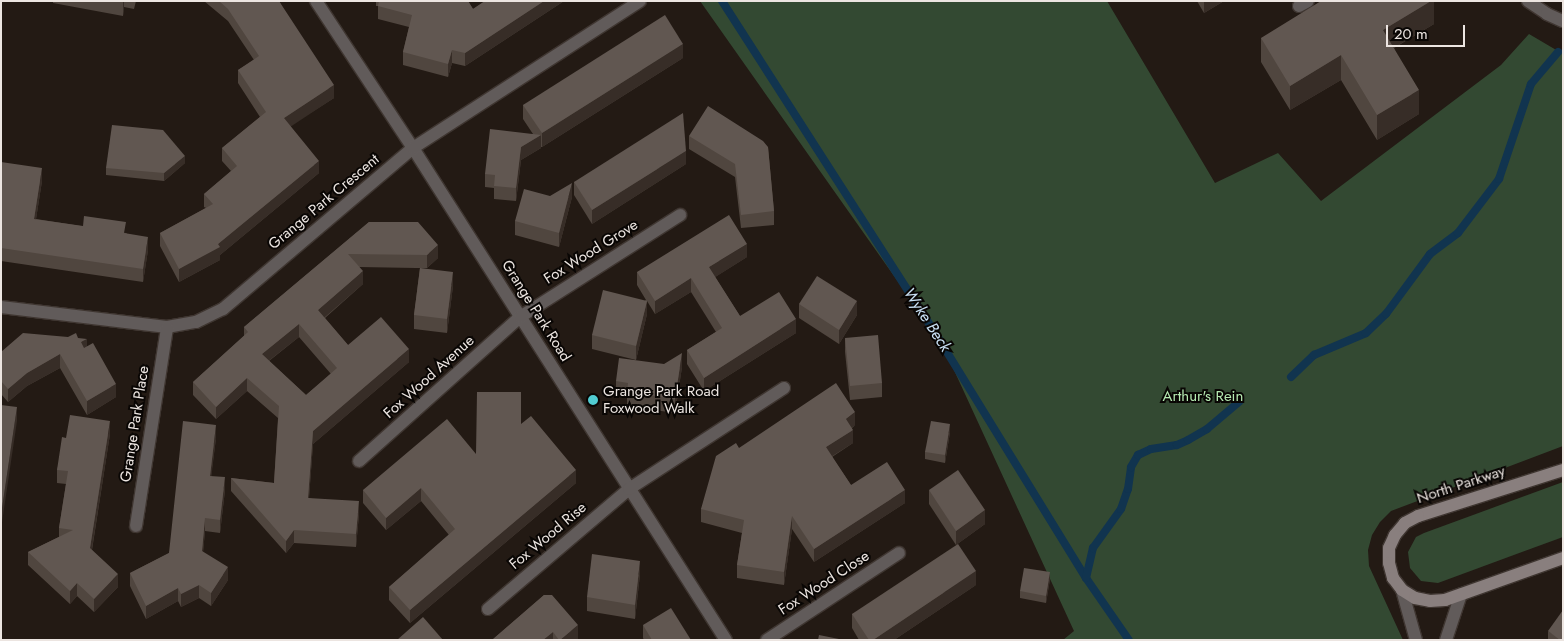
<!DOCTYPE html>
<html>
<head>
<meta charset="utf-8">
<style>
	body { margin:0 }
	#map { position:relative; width:1564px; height:641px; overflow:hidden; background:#231a14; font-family:Jost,sans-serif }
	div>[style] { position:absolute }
	.green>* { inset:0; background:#334932 }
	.stream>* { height:8px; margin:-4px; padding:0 4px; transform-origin:4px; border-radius:4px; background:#11344f }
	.roads { filter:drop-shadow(1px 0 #3f3631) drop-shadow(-1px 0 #3f3631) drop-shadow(0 1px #3f3631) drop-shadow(0 -1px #3f3631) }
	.street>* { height:12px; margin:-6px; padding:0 6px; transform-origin:6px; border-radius:6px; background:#615b5a }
	.secondary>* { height:12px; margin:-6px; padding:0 6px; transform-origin:6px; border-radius:6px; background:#897f7e }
	.wall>* { inset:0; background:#50463f }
	.shaded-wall>* { inset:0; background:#372d27 }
	.building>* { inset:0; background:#615751 }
	.dots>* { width:14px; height:14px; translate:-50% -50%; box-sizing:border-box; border:2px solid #090604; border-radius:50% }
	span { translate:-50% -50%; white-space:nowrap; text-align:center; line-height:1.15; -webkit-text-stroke:4px #090604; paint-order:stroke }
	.street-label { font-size:15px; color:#ece5e1 }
	.poi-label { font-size:15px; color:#ece5e1 }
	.left { translate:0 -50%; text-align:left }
	.park-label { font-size:15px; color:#b6eab2 }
	.water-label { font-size:16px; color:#cae1f5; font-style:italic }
	.frame { position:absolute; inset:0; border:2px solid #ece5e1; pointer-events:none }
	.scale { position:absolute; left:1386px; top:25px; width:79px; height:22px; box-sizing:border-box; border:2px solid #ece5e1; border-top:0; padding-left:6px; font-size:15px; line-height:18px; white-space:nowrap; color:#ece5e1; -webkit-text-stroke:4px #090604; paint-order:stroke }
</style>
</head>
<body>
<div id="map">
	<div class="green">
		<i style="clip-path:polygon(700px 1px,1107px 1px,1215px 183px,1278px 153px,1321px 201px,1501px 65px,1529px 34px,1563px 54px,1563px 446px,1391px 511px,1380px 522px,1372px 535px,1368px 550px,1369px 566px,1403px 640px,1063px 640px,1074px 631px,942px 344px)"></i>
		<i style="clip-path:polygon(1563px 482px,1563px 537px,1438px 583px,1421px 581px,1410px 568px,1408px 552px,1416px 537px,1424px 533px)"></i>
	</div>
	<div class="stream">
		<i style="left:722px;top:1px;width:407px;rotate:57.3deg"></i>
		<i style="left:942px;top:344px;width:275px;rotate:58.4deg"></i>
		<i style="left:1086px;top:578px;width:75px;rotate:55.3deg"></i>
		<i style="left:1291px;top:377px;width:32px;rotate:-44deg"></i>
		<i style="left:1314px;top:355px;width:56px;rotate:-22.9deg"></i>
		<i style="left:1366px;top:333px;width:28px;rotate:-44deg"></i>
		<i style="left:1386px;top:314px;width:74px;rotate:-53.7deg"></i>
		<i style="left:1430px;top:254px;width:35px;rotate:-37deg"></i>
		<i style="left:1458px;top:233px;width:68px;rotate:-52.8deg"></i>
		<i style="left:1499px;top:179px;width:100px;rotate:-71.4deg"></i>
		<i style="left:1531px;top:84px;width:42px;rotate:-49.8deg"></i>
		<i style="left:1086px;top:578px;width:31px;rotate:-77deg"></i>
		<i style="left:1093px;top:548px;width:48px;rotate:-54.3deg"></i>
		<i style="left:1121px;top:509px;width:21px;rotate:-71deg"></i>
		<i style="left:1128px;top:489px;width:22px;rotate:-82deg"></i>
		<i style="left:1131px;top:467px;width:14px;rotate:-60deg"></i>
		<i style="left:1138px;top:455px;width:14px;rotate:-25deg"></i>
		<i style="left:1151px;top:449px;width:26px;rotate:-9deg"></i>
		<i style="left:1177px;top:445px;width:12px;rotate:-24deg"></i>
		<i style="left:1188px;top:440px;width:22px;rotate:-30deg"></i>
		<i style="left:1207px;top:429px;width:43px;rotate:-40.3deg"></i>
	</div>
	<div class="roads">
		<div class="street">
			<i style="left:316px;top:1px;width:176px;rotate:56.6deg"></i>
			<i style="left:413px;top:148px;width:583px;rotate:57.54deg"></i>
			<i style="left:1528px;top:1px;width:23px;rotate:34deg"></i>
			<i style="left:1547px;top:14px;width:17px;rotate:24deg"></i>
			<i style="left:1299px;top:6px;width:10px;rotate:-29deg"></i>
			<i style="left:1px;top:307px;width:167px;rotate:6.9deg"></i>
			<i style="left:167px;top:327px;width:29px;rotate:-10deg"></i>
			<i style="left:196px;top:322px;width:30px;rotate:-26deg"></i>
			<i style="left:223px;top:309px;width:249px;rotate:-40.3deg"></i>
			<i style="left:413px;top:148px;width:270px;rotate:-32.9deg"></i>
			<i style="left:359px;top:461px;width:216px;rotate:-41.8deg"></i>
			<i style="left:520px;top:317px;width:190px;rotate:-32.5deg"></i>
			<i style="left:136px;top:526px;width:201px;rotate:-81.1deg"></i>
			<i style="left:1402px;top:590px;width:52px;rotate:74.4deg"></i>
			<i style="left:488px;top:609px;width:185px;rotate:-40.4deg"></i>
			<i style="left:629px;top:489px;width:185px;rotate:-33.1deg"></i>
			<i style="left:767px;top:640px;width:158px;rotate:-33.4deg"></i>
			<i style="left:1446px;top:640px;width:48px;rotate:-71.9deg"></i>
		</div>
		<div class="secondary">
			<i style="left:1563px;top:470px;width:152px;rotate:162.4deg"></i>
			<i style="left:1418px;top:516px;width:15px;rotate:152deg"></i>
			<i style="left:1405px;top:523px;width:16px;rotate:130deg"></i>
			<i style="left:1395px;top:535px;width:14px;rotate:115deg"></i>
			<i style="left:1389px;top:548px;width:15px;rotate:90deg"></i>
			<i style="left:1389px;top:563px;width:16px;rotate:75deg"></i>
			<i style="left:1393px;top:578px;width:15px;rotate:53deg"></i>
			<i style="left:1402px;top:590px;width:15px;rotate:32deg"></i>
			<i style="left:1415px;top:598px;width:15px;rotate:11deg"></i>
			<i style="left:1430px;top:601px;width:15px;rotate:-4deg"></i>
			<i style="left:1445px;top:600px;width:125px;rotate:-19.6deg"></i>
		</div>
	</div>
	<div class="wall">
		<i style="clip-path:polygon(53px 1px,136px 1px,134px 9px,124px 7px,123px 16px,53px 3px)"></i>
		<i style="clip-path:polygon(204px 1px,279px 1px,334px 98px,290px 126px,319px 173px,220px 255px,220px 260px,179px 282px,160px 246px,160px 233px,206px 208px,204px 207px,204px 194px,231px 171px,222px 161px,222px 148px,260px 117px,238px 83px,238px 70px,254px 60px,228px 21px)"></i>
		<i style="clip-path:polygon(376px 1px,468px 1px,473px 9px,485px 1px,564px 1px,465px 66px,452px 63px,448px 77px,403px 65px,403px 52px,409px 27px,378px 19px,378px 6px,376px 6px)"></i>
		<i style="clip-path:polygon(1197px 1px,1224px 1px,1204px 13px)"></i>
		<i style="clip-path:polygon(1434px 1px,1434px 24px,1394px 48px,1419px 114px,1377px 140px,1341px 80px,1290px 110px,1261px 62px,1261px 38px)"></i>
		<i style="clip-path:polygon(683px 58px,542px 147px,541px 147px,541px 148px,521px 160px,516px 201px,494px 199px,494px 188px,485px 187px,485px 174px,533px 134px,523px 119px,523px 105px)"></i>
		<i style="clip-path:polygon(689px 136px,768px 147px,774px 211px,774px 225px,741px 228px,735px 177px,689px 149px)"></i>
		<i style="clip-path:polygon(1px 162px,42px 181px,36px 219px,126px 233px,148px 250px,143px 282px,1px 261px)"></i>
		<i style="clip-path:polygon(185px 163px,164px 181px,106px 175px,106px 168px)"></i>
		<i style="clip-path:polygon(686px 164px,592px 224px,574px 195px,574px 182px)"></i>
		<i style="clip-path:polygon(550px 196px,572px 197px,559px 247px,515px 235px,515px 221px)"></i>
		<i style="clip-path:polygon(evenodd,369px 222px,438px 258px,427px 268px,420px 268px,453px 286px,447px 333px,414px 329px,414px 315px,420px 268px,359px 267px,363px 284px,325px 318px,348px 345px,409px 362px,313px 444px,309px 498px,359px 514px,356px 547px,294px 543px,286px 553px,231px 491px,231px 478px,274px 483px,278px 418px,247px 391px,216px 419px,193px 395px,193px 382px,244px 336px,244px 327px,369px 222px,299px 337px,331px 374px,306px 395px,269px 361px,299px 337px)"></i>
		<i style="clip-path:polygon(747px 257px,715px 277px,740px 316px,796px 333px,704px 391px,687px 364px,687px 350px,716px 332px,691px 292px,655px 314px,647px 301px,647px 314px,636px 360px,592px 349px,592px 335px,646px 300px,637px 285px,637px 272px)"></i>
		<i style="clip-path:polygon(799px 304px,857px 315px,839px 344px,799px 318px)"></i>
		<i style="clip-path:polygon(78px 338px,87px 346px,116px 397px,87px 415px,60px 368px,27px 386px,8px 402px,1px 394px,1px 352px)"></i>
		<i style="clip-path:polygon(845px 338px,882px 383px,882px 397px,850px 400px,845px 352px)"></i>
		<i style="clip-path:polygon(682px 367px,675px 413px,627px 406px,627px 397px,616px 395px,616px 381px)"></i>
		<i style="clip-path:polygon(521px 424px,576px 483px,410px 623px,389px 600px,389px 587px,449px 535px,421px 501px,386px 530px,363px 503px,363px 490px,476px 454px)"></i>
		<i style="clip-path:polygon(855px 425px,852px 428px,853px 443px,832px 457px,851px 485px,905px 503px,814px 562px,792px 529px,784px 585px,737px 578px,737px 565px,742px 533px,701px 522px,701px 509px,739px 448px)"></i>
		<i style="clip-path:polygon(950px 432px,945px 463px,925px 459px,925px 452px)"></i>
		<i style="clip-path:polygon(110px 434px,92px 550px,118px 587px,94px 612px,77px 596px,70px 604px,28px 565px,28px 552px,59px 537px,59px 528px,66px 484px,57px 483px,57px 470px,66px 438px)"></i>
		<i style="clip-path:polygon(216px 438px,211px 476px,225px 490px,220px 533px,205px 531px,203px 552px,228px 580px,211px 606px,199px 598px,181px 607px,178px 601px,146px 619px,130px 586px,130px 573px,169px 553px)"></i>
		<i style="clip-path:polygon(929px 490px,985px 524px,956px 545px,929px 504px)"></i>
		<i style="clip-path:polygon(640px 574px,635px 619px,587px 611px,587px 597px)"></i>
		<i style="clip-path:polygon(1050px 579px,1046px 603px,1020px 598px,1020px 591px)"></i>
		<i style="clip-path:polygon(976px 585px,894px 640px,859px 640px,852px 628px,852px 614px)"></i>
		<i style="clip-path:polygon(544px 595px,578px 639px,577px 640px,492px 640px)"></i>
		<i style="clip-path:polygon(643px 625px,691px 640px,644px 640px,643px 638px)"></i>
		<i style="clip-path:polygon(1548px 631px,1563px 640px,1548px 640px)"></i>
	</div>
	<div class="shaded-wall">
		<i style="clip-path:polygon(123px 1px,124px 1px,124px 7px,123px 16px)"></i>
		<i style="clip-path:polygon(544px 1px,564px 1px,465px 66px,465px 53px)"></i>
		<i style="clip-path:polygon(1204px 1px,1224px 1px,1204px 13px)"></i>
		<i style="clip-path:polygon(1431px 1px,1434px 1px,1434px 24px,1383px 54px,1383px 30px)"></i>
		<i style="clip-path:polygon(683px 44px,683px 58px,542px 147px,542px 133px)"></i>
		<i style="clip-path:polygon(452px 50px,452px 63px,448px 77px,448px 64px)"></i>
		<i style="clip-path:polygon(1341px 55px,1341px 80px,1290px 110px,1290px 86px)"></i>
		<i style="clip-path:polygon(334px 85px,334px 98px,284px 131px,284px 118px)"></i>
		<i style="clip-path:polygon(1419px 90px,1419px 114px,1377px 140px,1377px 115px)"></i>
		<i style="clip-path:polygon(541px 135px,541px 148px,521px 160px,516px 201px,516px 188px,521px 147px)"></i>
		<i style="clip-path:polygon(686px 151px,686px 164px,592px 224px,592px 210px)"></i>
		<i style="clip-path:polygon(185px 156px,185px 163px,164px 181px,164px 173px)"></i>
		<i style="clip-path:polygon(319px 161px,319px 173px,220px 255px,220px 260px,179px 282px,179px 269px,218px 244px)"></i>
		<i style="clip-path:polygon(42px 168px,42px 181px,34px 232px,34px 219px)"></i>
		<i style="clip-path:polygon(572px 183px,572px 197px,559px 247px,559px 233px)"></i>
		<i style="clip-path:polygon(148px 237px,148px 250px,143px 282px,143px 269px)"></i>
		<i style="clip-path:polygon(747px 244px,747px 257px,709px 281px,709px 267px)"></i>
		<i style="clip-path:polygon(438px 245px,438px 258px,427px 268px,427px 255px)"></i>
		<i style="clip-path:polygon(363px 271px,363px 284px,318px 323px,318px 310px)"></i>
		<i style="clip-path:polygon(453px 272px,453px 286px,447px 333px,447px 319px)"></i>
		<i style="clip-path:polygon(691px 278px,691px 292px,655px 314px,655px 301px)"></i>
		<i style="clip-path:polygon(647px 301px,647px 314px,636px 360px,636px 346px)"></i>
		<i style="clip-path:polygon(857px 301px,857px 315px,839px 344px,839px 330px)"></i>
		<i style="clip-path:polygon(796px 319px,796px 333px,704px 391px,704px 378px)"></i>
		<i style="clip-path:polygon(299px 324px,299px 337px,262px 366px,262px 354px)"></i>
		<i style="clip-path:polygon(87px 339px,87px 352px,81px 355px,81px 342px)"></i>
		<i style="clip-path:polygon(409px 349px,409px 362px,313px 444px,308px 510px,308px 498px,313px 431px)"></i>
		<i style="clip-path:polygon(682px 353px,682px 367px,675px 413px,675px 399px)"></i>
		<i style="clip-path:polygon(60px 354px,60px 368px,27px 386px,8px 402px,8px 389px,27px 373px)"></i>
		<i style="clip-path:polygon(247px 378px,247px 391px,216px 419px,216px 407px)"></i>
		<i style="clip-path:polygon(116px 384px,116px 397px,87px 415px,87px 401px)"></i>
		<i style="clip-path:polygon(17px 407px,17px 421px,1px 529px,1px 515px)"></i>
		<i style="clip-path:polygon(855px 412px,855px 425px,846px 432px,846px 419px)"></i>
		<i style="clip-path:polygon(110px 421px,110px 434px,90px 561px,90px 548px)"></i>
		<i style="clip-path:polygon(950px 424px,950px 432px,945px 463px,945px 455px)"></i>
		<i style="clip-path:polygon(216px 425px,216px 438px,210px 488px,210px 476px)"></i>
		<i style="clip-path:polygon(853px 430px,853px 443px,826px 460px,826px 447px)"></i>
		<i style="clip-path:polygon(576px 470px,576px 483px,410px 623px,410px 610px)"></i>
		<i style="clip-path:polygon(225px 477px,225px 490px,220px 533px,220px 520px)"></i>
		<i style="clip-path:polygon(421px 488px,421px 501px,386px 530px,386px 518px)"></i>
		<i style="clip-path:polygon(905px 490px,905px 503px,814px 562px,814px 549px)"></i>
		<i style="clip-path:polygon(359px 501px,359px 514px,356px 547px,356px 534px)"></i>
		<i style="clip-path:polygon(985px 510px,985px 524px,956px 545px,956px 531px)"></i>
		<i style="clip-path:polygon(792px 516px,792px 529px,784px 585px,784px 572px)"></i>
		<i style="clip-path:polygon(205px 518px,205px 531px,202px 564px,202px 551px)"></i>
		<i style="clip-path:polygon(294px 530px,294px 543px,286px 553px,286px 541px)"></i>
		<i style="clip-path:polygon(640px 561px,640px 574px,635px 619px,635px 605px)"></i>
		<i style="clip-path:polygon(228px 567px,228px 580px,211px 606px,211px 593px)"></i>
		<i style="clip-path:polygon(976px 571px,976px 585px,894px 640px,873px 640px)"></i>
		<i style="clip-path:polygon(1050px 572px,1050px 579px,1046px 603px,1046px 596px)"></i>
		<i style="clip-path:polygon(118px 574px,118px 587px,94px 612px,94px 599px)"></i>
		<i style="clip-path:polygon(77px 583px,77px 596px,70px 604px,70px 591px)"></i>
		<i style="clip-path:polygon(199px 585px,199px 598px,181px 607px,181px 594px)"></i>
		<i style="clip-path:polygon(178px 588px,178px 601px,146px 619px,146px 606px)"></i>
		<i style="clip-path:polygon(578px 625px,578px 639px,577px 640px,560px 640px)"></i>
		<i style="clip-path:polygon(553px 632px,553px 640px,543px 640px)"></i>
	</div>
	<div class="building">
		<i style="clip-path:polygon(219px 1px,279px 1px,334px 85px,284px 118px,319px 161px,218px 244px,220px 247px,179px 269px,160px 233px,213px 204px,204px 194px,237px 166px,222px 148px,266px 112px,238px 70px,259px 56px,228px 9px)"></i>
		<i style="clip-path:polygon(379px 1px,468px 1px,473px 9px,485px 1px,544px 1px,465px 53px,452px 50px,448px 64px,403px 52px,412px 15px,378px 6px)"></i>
		<i style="clip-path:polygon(1321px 1px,1431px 1px,1383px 30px,1419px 90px,1377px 115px,1341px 55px,1290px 86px,1261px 38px)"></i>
		<i style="clip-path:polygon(665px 15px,683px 44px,542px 133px,523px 105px)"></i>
		<i style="clip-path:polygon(708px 106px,763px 141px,768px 147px,774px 211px,741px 215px,735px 164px,689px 136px)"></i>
		<i style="clip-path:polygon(683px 113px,686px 151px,592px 210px,574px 182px)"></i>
		<i style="clip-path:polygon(112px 125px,163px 130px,185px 156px,164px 173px,106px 168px)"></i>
		<i style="clip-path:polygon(490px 129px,541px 135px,521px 147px,516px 188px,494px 186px,495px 175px,485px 174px)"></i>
		<i style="clip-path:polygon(1px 162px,42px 168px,34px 219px,83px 226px,84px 216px,126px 222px,124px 233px,148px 237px,143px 269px,1px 248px)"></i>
		<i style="clip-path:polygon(572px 183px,559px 233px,515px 221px,524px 189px,550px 196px)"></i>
		<i style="clip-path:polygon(729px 215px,747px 244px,709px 267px,740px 316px,779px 292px,796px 319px,704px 378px,687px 350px,722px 328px,691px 278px,655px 301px,637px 272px)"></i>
		<i style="clip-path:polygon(evenodd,369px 222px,418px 222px,438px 245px,427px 255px,348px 254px,363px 271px,318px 310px,348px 345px,381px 317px,409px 349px,313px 431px,308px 498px,359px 501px,356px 534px,294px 530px,286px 541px,231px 478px,274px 483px,279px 406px,247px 378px,216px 407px,193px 382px,248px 332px,244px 327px,369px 222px,299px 324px,337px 368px,306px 395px,262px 354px,299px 324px)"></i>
		<i style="clip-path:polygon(420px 268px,453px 272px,447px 319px,414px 315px)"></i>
		<i style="clip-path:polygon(817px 276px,857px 301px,839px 330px,799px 304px)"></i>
		<i style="clip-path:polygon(603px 290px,647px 301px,636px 346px,592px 335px)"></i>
		<i style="clip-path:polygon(23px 333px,68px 337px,76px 333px,78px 338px,87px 339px,81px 342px,84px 348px,93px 343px,116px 384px,87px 401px,60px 354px,27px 373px,8px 389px,1px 381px,1px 352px)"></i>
		<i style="clip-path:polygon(878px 335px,882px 383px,850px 386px,845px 338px)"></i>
		<i style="clip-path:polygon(682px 353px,675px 399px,627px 392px,628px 383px,616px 381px,619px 358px,664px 364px)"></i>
		<i style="clip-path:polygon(836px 383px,855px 412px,846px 419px,853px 430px,826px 447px,851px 485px,887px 462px,905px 490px,814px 549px,792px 516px,784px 572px,737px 565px,744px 520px,701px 509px,716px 456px,736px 443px,739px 448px)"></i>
		<i style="clip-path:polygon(477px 392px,521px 392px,521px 424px,531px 416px,576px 470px,410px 610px,389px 587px,455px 529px,421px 488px,386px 518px,363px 490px,447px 419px,476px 454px)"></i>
		<i style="clip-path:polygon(1px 405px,17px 407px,1px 515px)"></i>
		<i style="clip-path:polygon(70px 415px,110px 421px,90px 548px,118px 574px,94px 599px,77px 583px,70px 591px,28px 552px,73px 530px,59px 528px,68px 471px,57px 470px,62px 437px,66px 438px)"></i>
		<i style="clip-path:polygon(183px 421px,216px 425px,210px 476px,225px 477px,220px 520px,205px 518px,202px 551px,228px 567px,211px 593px,199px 585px,181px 594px,178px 588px,146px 606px,130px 573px,169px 553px)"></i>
		<i style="clip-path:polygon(931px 421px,950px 424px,945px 455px,925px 452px)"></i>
		<i style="clip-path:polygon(958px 470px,985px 510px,956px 531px,929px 490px)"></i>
		<i style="clip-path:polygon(958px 544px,976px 571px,873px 640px,869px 640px,852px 614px)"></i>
		<i style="clip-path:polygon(592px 554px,640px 561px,635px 605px,587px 597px)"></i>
		<i style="clip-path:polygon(1024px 568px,1050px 572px,1046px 596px,1020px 591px)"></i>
		<i style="clip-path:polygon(544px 595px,552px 595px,578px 625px,560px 640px,559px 640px,553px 632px,543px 640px,492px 640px)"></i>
		<i style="clip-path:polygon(671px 608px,691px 640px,652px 640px,643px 625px)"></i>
		<i style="clip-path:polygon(1563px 610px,1563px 640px,1560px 640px,1548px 631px)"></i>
		<i style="clip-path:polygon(423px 617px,443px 640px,397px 640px)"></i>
		<i style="clip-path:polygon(819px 635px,844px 640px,818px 640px)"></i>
	</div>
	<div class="dots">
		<i style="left:593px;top:400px;background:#51ccd1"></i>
	</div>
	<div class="street-label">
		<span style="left:324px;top:202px;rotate:-40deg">Grange Park Crescent</span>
		<span style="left:591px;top:252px;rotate:-32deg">Fox Wood Grove</span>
		<span style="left:536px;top:311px;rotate:58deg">Grange Park Road</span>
		<span style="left:429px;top:377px;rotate:-42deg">Fox Wood Avenue</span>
		<span style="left:135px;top:424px;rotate:-81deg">Grange Park Place</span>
		<span style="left:1461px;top:485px;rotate:-18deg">North Parkway</span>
		<span style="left:548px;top:536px;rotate:-40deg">Fox Wood Rise</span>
		<span style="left:824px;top:583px;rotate:-33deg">Fox Wood Close</span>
	</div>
	<div class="poi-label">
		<span class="left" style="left:603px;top:400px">Grange Park Road<br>Foxwood Walk</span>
	</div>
	<div class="park-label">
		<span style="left:1203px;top:397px">Arthur's Rein</span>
	</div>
	<div class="water-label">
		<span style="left:927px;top:320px;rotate:57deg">Wyke Beck</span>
	</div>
	<div class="frame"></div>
	<div class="scale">20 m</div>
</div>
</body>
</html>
